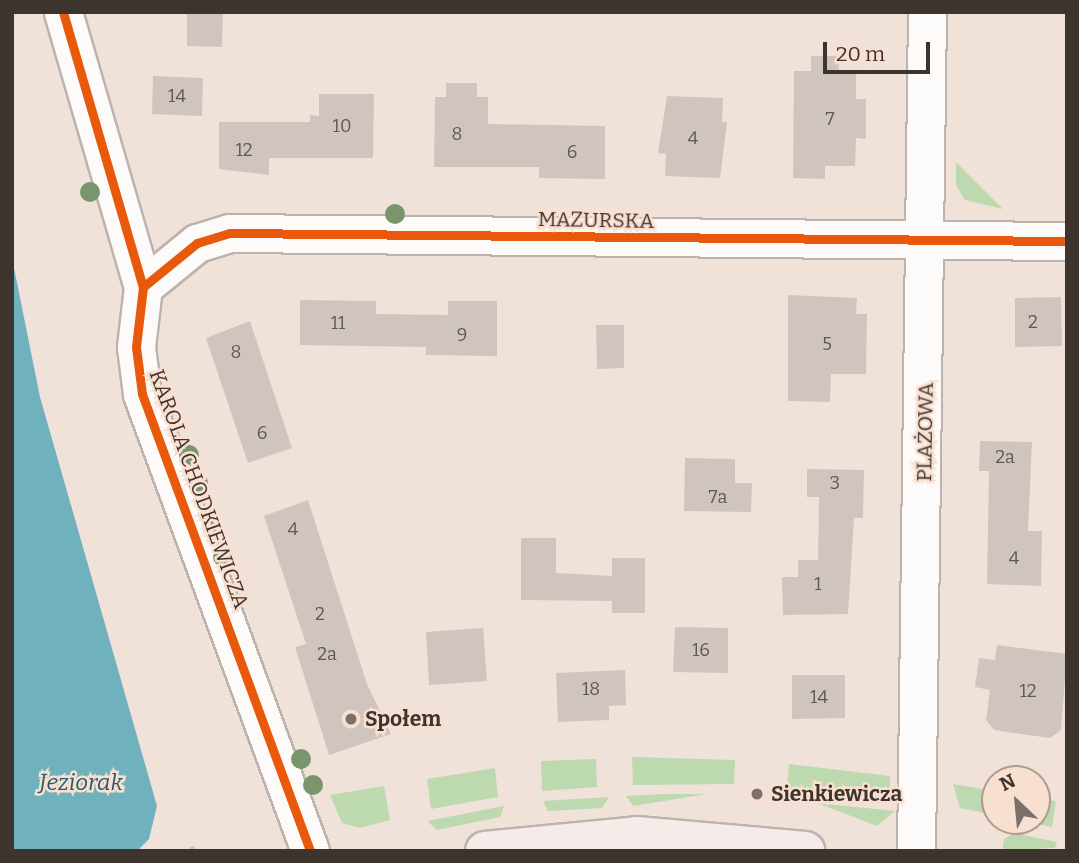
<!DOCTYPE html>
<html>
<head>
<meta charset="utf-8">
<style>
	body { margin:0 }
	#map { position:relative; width:1079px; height:863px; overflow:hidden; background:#f0e2d9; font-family:Bitter,serif }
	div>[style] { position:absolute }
	.green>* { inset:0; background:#bdd9af }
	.water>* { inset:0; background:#6fb1bc }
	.building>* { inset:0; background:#d0c5be }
	.path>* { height:4.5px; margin-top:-2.25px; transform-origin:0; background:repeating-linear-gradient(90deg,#cbc5c2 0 7px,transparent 0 10.5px) }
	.roads { filter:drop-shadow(2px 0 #bdb3ac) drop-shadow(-2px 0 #bdb3ac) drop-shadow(0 2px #bdb3ac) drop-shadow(0 -2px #bdb3ac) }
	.minor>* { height:37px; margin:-18.5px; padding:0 18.5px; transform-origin:18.5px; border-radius:18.5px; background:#fdfbf9 }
	.primary>* { height:38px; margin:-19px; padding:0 19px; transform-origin:19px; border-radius:19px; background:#f5ece9 }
	.cycleway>* { height:9px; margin:-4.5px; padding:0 4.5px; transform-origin:4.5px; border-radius:4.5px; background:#e8590c }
	.trees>* { width:20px; height:20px; margin:-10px; border-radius:50%; background:#78956c }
	.dots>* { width:19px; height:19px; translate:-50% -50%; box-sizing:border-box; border:4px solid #f9dfd0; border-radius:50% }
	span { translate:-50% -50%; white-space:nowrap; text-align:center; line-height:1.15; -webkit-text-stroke:5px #f9dfd0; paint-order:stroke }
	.number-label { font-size:18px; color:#625852 }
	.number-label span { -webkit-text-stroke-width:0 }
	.street-label { font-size:21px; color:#3e342e }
	.poi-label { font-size:21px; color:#3e342e; font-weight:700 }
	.left { translate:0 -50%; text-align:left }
	.water-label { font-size:23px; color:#285d69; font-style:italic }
	.frame { position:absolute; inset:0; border:14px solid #3e342e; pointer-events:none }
	.north { position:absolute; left:981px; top:765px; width:70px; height:70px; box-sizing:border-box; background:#f9dfd0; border:2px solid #ae9b8f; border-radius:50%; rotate:334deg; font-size:19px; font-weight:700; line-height:28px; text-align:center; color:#3e342e }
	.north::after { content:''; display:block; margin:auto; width:24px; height:32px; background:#7c716a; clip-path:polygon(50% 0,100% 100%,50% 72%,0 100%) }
	.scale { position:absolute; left:823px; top:42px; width:107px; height:32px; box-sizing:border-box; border:4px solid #3e342e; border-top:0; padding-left:9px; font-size:21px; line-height:24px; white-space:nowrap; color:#3e342e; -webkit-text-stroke:5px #f9dfd0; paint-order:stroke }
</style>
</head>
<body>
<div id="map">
	<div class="green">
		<i style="clip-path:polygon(956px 162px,1003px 209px,965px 200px,956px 185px)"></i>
		<i style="clip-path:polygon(632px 757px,735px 760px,734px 784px,633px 785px)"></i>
		<i style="clip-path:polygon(596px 759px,597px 787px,542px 791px,541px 761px)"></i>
		<i style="clip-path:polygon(789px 764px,890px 776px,890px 790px,882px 798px,787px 789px)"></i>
		<i style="clip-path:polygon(495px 768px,498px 797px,431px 809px,427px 779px)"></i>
		<i style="clip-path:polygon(953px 784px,995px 791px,995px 815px,960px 808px)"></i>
		<i style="clip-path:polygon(384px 786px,390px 820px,360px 828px,342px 823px,330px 795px)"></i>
		<i style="clip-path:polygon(664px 794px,707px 794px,633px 806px,626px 796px)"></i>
		<i style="clip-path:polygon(609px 797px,602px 808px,548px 811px,543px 801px)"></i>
		<i style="clip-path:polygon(1037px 798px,1056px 801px,1052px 827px,1024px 821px,1037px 821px)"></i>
		<i style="clip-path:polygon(817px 803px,895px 811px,877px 826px)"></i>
		<i style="clip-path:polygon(504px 806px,500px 817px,437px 830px,427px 821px)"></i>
		<i style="clip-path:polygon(1014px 833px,1057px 842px,1055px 848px,1002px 851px,1004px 839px)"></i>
	</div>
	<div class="water">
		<i style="clip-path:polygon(12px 258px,40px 397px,157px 806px,149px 839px,137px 851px,12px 851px)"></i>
	</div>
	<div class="building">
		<i style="clip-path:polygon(187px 12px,223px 12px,222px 47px,187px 46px)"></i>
		<i style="clip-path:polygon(811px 56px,839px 56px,839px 71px,856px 72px,856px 99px,866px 99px,866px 139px,856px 138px,855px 166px,825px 166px,825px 179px,793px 178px,794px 71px,811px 71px)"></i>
		<i style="clip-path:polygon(153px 76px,203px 78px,202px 116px,152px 114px)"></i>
		<i style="clip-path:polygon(446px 83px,477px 83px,477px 97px,488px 97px,488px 124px,605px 126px,605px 179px,539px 178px,539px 167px,434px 167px,435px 97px,446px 97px)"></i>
		<i style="clip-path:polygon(319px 94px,374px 94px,373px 158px,269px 158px,269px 175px,219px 169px,219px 122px,310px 122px,310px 115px,319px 116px)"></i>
		<i style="clip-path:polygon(667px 96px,723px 98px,722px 122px,727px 122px,720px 178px,665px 176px,666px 154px,658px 153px)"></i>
		<i style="clip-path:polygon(788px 295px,857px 298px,856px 314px,867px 314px,866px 374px,831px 374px,830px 402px,788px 401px)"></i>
		<i style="clip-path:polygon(1061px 297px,1062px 346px,1015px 347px,1015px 298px)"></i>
		<i style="clip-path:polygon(300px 300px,376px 301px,376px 314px,448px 315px,448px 301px,497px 301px,497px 356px,426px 355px,426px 347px,300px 345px)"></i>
		<i style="clip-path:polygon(250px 321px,292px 448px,248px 463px,206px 338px)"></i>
		<i style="clip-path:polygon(596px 325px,624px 325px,624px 368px,597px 369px)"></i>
		<i style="clip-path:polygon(980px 441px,1032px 442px,1028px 531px,1042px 531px,1041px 586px,987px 584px,989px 471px,979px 471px)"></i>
		<i style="clip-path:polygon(685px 458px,735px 459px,735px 483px,752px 483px,751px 512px,684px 511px)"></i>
		<i style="clip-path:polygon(807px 469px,864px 470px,863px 518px,854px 518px,848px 614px,783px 615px,782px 577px,798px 577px,798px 560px,818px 560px,819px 497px,807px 497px)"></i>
		<i style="clip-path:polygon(308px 500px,367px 684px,391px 734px,329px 755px,295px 647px,306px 644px,264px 516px)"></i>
		<i style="clip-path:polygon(521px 538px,556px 538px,556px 573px,612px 576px,612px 558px,645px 558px,645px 613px,612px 613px,612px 601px,521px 600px)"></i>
		<i style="clip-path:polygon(675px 627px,728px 628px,728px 673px,673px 672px)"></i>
		<i style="clip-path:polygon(483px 628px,487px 681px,429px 685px,426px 632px)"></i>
		<i style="clip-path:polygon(997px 645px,1067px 654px,1061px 730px,1050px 738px,994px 730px,986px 720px,990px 690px,975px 687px,979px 658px,995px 660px)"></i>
		<i style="clip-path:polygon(625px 670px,626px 705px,609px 706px,609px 720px,558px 722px,556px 673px)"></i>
		<i style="clip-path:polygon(792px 675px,845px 675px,845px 718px,792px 719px)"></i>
	</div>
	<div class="path">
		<i style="left:192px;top:846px;width:5px;rotate:79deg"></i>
	</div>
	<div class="roads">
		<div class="minor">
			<i style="left:63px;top:12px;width:286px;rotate:73.8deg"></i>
			<i style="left:143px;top:287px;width:60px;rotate:96.7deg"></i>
			<i style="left:136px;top:347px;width:47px;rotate:82.7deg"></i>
			<i style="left:142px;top:394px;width:487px;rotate:69.8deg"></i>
			<i style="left:143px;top:287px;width:70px;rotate:-39.2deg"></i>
			<i style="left:197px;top:243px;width:34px;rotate:-17deg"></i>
			<i style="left:230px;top:233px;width:837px;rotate:0.55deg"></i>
			<i style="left:916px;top:851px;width:839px;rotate:-89.25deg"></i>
		</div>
		<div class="primary">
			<i style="left:485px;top:851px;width:153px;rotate:-5.6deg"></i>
			<i style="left:637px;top:836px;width:169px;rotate:5.1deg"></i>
		</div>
	</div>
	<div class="cycleway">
		<i style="left:63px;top:12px;width:286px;rotate:73.8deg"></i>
		<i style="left:143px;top:287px;width:60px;rotate:96.7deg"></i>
		<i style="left:136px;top:347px;width:47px;rotate:82.7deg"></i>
		<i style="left:142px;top:394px;width:487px;rotate:69.8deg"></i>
		<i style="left:143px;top:287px;width:70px;rotate:-39.2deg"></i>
		<i style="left:197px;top:243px;width:34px;rotate:-17deg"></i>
		<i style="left:230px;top:233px;width:837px;rotate:0.55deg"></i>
	</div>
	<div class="trees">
		<i style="left:90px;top:192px"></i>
		<i style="left:395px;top:214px"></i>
		<i style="left:189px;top:455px"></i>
		<i style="left:198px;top:483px"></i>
		<i style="left:213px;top:528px"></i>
		<i style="left:223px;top:557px"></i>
		<i style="left:301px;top:759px"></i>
		<i style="left:313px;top:785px"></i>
	</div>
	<div class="dots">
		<i style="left:351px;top:719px;background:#7c716a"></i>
		<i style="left:757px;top:794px;background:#7c716a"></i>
	</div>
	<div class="number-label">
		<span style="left:177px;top:96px">14</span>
		<span style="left:830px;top:119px">7</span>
		<span style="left:342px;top:126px">10</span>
		<span style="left:457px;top:134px">8</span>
		<span style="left:693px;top:138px">4</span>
		<span style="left:244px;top:150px">12</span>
		<span style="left:572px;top:152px">6</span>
		<span style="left:1033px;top:322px">2</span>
		<span style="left:338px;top:323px">11</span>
		<span style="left:462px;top:335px">9</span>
		<span style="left:827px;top:344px">5</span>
		<span style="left:236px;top:352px">8</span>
		<span style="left:262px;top:433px">6</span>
		<span style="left:1005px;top:457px">2a</span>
		<span style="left:835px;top:483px">3</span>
		<span style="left:718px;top:497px">7a</span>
		<span style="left:293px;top:529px">4</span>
		<span style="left:1014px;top:558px">4</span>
		<span style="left:818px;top:584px">1</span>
		<span style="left:320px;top:614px">2</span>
		<span style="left:701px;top:650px">16</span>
		<span style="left:327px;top:654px">2a</span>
		<span style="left:591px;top:689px">18</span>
		<span style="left:1028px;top:691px">12</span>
		<span style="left:819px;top:697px">14</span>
	</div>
	<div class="street-label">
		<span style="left:596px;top:220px;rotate:1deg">MAZURSKA</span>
		<span style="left:925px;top:432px;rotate:-89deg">PLAŻOWA</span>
		<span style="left:199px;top:489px;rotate:70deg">KAROLA CHODKIEWICZA</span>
	</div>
	<div class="poi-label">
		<span class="left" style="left:365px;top:719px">Społem</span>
		<span class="left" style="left:771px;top:794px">Sienkiewicza</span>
	</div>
	<div class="water-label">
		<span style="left:81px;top:782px">Jeziorak</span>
	</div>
	<div class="frame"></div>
	<div class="north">N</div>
	<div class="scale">20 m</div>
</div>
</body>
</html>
